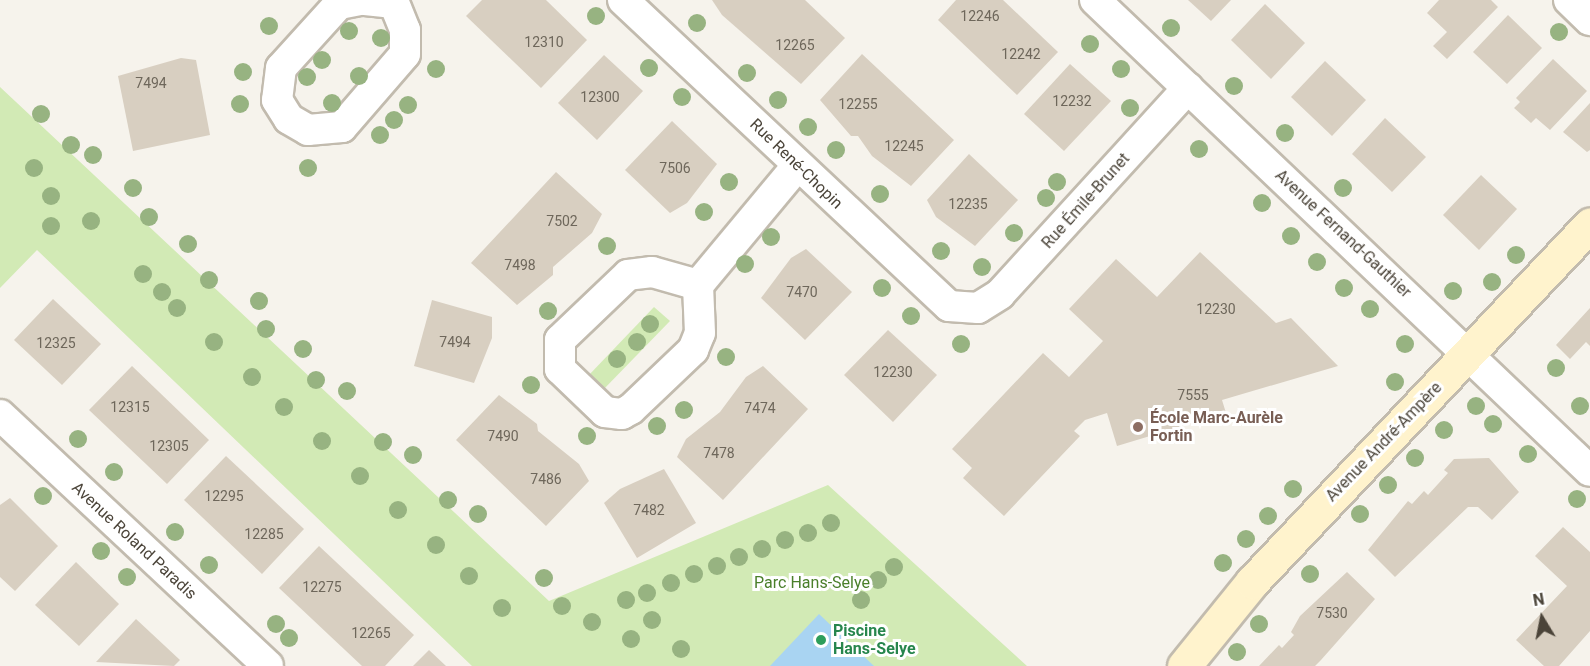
<!DOCTYPE html>
<html>
<head>
<meta charset="utf-8">
<style>
	body { margin:0 }
	#map { position:relative; width:1590px; height:666px; overflow:hidden; background:#f6f3ec; font-family:Roboto,sans-serif }
	div>[style] { position:absolute }
	.green>* { inset:0; background:#d2eab5 }
	.water>* { inset:0; background:#a9d4f2 }
	.building>* { inset:0; background:#d8cfc1 }
	.roads { filter:drop-shadow(2px 0 #c2bbae) drop-shadow(-2px 0 #c2bbae) drop-shadow(0 2px #c2bbae) drop-shadow(0 -2px #c2bbae) }
	.street>* { height:30px; margin:-15px; padding:0 15px; transform-origin:15px; border-radius:15px; background:#fff }
	.secondary>* { height:33px; margin:-16.5px; padding:0 16.5px; transform-origin:16.5px; border-radius:16.5px; background:#fff3cd }
	.trees>* { width:18px; height:18px; margin:-9px; border-radius:50%; background:#97b381 }
	.dots>* { width:16px; height:16px; translate:-50% -50%; box-sizing:border-box; border:3px solid #fff; border-radius:50% }
	span { translate:-50% -50%; white-space:nowrap; text-align:center; line-height:1.15; -webkit-text-stroke:6px #fff; paint-order:stroke }
	.number-label { font-size:14px; color:#6e675b }
	.number-label span { -webkit-text-stroke-width:0 }
	.street-label { font-size:16px; color:#4b4439 }
	.education-label { font-size:16px; color:#785e54; font-weight:700 }
	.left { translate:0 -50%; text-align:left }
	.park-label { font-size:16px; color:#4a7f2a }
	.leisure-label { font-size:16px; color:#27864d; font-weight:700 }
	.north { position:absolute; left:1512px; top:588px; width:60px; height:60px; -webkit-text-stroke:4px #fff; paint-order:stroke; rotate:350deg; font-size:16px; font-weight:700; line-height:24px; text-align:center; color:#4b4439 }
	.north::after { content:''; display:block; margin:auto; width:21px; height:27px; background:#4b4439; clip-path:polygon(50% 0,100% 100%,50% 72%,0 100%) }
</style>
</head>
<body>
<div id="map">
	<div class="green">
		<i style="clip-path:polygon(0 87px,549px 601px,828px 485px,1027px 666px,472px 666px,37px 250px,0 288px)"></i>
		<i style="clip-path:polygon(654px 307px,670px 321px,602px 391px,588px 376px)"></i>
	</div>
	<div class="water">
		<i style="clip-path:polygon(819px 614px,874px 666px,770px 666px)"></i>
	</div>
	<div class="building">
		<i style="clip-path:polygon(482px 0,546px 0,587px 40px,541px 88px,466px 16px)"></i>
		<i style="clip-path:polygon(712px 0,805px 0,845px 38px,801px 84px,722px 15px)"></i>
		<i style="clip-path:polygon(956px 0,1003px 0,1058px 52px,1017px 95px,938px 20px)"></i>
		<i style="clip-path:polygon(1188px 0,1231px 0,1211px 21px)"></i>
		<i style="clip-path:polygon(1439px 0,1491px 0,1498px 7px,1447px 59px,1433px 46px,1447px 32px,1427px 13px)"></i>
		<i style="clip-path:polygon(1265px 4px,1305px 43px,1271px 79px,1231px 40px)"></i>
		<i style="clip-path:polygon(1508px 15px,1542px 48px,1507px 84px,1473px 52px)"></i>
		<i style="clip-path:polygon(862px 54px,954px 140px,911px 186px,872px 156px,858px 136px,851px 136px,820px 100px)"></i>
		<i style="clip-path:polygon(604px 55px,643px 91px,597px 140px,558px 103px)"></i>
		<i style="clip-path:polygon(181px 58px,196px 60px,210px 135px,133px 151px,118px 76px)"></i>
		<i style="clip-path:polygon(1553px 59px,1587px 91px,1550px 130px,1536px 118px,1531px 123px,1514px 108px,1520px 102px,1516px 98px)"></i>
		<i style="clip-path:polygon(1325px 61px,1366px 100px,1332px 136px,1291px 97px)"></i>
		<i style="clip-path:polygon(1070px 64px,1111px 101px,1064px 151px,1024px 114px)"></i>
		<i style="clip-path:polygon(1590px 103px,1590px 150px,1587px 152px,1563px 132px)"></i>
		<i style="clip-path:polygon(1385px 118px,1426px 157px,1392px 192px,1352px 154px)"></i>
		<i style="clip-path:polygon(672px 121px,717px 164px,687px 203px,670px 213px,625px 170px)"></i>
		<i style="clip-path:polygon(969px 154px,1018px 200px,975px 246px,936px 217px,927px 200px)"></i>
		<i style="clip-path:polygon(556px 172px,602px 214px,592px 233px,553px 267px,553px 275px,517px 305px,471px 263px)"></i>
		<i style="clip-path:polygon(1481px 175px,1517px 209px,1479px 250px,1443px 215px)"></i>
		<i style="clip-path:polygon(806px 249px,852px 292px,805px 340px,761px 298px,791px 258px)"></i>
		<i style="clip-path:polygon(1200px 252px,1276px 323px,1291px 318px,1338px 366px,1222px 400px,1226px 413px,1117px 446px,1107px 413px,1085px 420px,1074px 431px,1080px 436px,1004px 516px,963px 478px,972px 468px,952px 449px,1043px 353px,1069px 377px,1103px 341px,1069px 309px,1116px 259px,1157px 297px)"></i>
		<i style="clip-path:polygon(53px 299px,101px 344px,62px 385px,14px 340px)"></i>
		<i style="clip-path:polygon(432px 300px,492px 317px,492px 338px,474px 383px,414px 366px)"></i>
		<i style="clip-path:polygon(1590px 308px,1590px 346px,1586px 342px,1570px 359px,1556px 345px)"></i>
		<i style="clip-path:polygon(888px 330px,937px 375px,893px 422px,844px 375px)"></i>
		<i style="clip-path:polygon(132px 366px,209px 440px,167px 484px,89px 410px)"></i>
		<i style="clip-path:polygon(763px 366px,808px 409px,723px 500px,677px 457px,686px 439px,720px 412px,746px 377px)"></i>
		<i style="clip-path:polygon(499px 395px,537px 424px,538px 431px,579px 464px,589px 481px,546px 526px,456px 440px)"></i>
		<i style="clip-path:polygon(226px 456px,304px 529px,262px 574px,184px 500px)"></i>
		<i style="clip-path:polygon(1489px 458px,1519px 492px,1492px 520px,1478px 507px,1468px 507px,1395px 577px,1368px 550px,1408px 501px,1412px 504px,1424px 491px,1428px 495px,1448px 473px,1444px 470px,1454px 459px)"></i>
		<i style="clip-path:polygon(664px 469px,696px 523px,637px 558px,604px 503px,620px 489px)"></i>
		<i style="clip-path:polygon(10px 498px,58px 546px,15px 591px,0 577px,0 505px)"></i>
		<i style="clip-path:polygon(1563px 527px,1590px 552px,1590px 631px,1559px 666px,1544px 666px,1516px 640px,1567px 586px,1535px 556px)"></i>
		<i style="clip-path:polygon(319px 546px,414px 635px,385px 666px,362px 666px,279px 588px)"></i>
		<i style="clip-path:polygon(76px 562px,119px 604px,79px 646px,35px 605px)"></i>
		<i style="clip-path:polygon(1347px 572px,1375px 599px,1321px 660px,1315px 666px,1259px 666px,1279px 645px,1282px 648px,1294px 635px,1291px 632px,1300px 616px)"></i>
		<i style="clip-path:polygon(136px 619px,180px 660px,174px 666px,96px 662px)"></i>
		<i style="clip-path:polygon(429px 650px,446px 666px,413px 666px)"></i>
	</div>
	<div class="roads">
		<div class="street">
			<i style="left:360px;top:0;width:21px;rotate:169deg"></i>
			<i style="left:339px;top:4px;width:86px;rotate:132.2deg"></i>
			<i style="left:281px;top:68px;width:32px;rotate:97deg"></i>
			<i style="left:277px;top:100px;width:22px;rotate:58deg"></i>
			<i style="left:289px;top:119px;width:22px;rotate:30deg"></i>
			<i style="left:308px;top:130px;width:34px;rotate:-5deg"></i>
			<i style="left:342px;top:127px;width:96px;rotate:-49.2deg"></i>
			<i style="left:405px;top:54px;width:24px;rotate:-90deg"></i>
			<i style="left:405px;top:30px;width:29px;rotate:-112deg"></i>
			<i style="left:394px;top:3px;width:29px;rotate:-174deg"></i>
			<i style="left:623px;top:0;width:447px;rotate:43.2deg"></i>
			<i style="left:949px;top:306px;width:29px;rotate:4deg"></i>
			<i style="left:978px;top:308px;width:26px;rotate:-32deg"></i>
			<i style="left:1000px;top:294px;width:279px;rotate:-47.6deg"></i>
			<i style="left:1095px;top:0;width:683px;rotate:43.58deg"></i>
			<i style="left:1569px;top:0;width:29px;rotate:44deg"></i>
			<i style="left:698px;top:285px;width:48px;rotate:-164.2deg"></i>
			<i style="left:652px;top:272px;width:24px;rotate:173deg"></i>
			<i style="left:628px;top:275px;width:94px;rotate:136.3deg"></i>
			<i style="left:560px;top:340px;width:29px;rotate:90deg"></i>
			<i style="left:560px;top:369px;width:62px;rotate:43.7deg"></i>
			<i style="left:605px;top:412px;width:17px;rotate:7deg"></i>
			<i style="left:622px;top:414px;width:10px;rotate:-29deg"></i>
			<i style="left:631px;top:409px;width:86px;rotate:-43.6deg"></i>
			<i style="left:693px;top:350px;width:18px;rotate:-68deg"></i>
			<i style="left:700px;top:333px;width:48px;rotate:-92.4deg"></i>
			<i style="left:698px;top:285px;width:156px;rotate:-50.2deg"></i>
			<i style="left:0;top:415px;width:367px;rotate:43.1deg"></i>
		</div>
		<div class="secondary">
			<i style="left:1184px;top:666px;width:108px;rotate:-51deg"></i>
			<i style="left:1252px;top:582px;width:492px;rotate:-46.6deg"></i>
		</div>
	</div>
	<div class="trees">
		<i style="left:596px;top:16px"></i>
		<i style="left:697px;top:23px"></i>
		<i style="left:269px;top:26px"></i>
		<i style="left:1171px;top:28px"></i>
		<i style="left:349px;top:31px"></i>
		<i style="left:1559px;top:32px"></i>
		<i style="left:381px;top:38px"></i>
		<i style="left:1090px;top:44px"></i>
		<i style="left:322px;top:60px"></i>
		<i style="left:649px;top:68px"></i>
		<i style="left:436px;top:69px"></i>
		<i style="left:1121px;top:69px"></i>
		<i style="left:243px;top:72px"></i>
		<i style="left:747px;top:73px"></i>
		<i style="left:359px;top:76px"></i>
		<i style="left:307px;top:77px"></i>
		<i style="left:1234px;top:86px"></i>
		<i style="left:682px;top:97px"></i>
		<i style="left:778px;top:100px"></i>
		<i style="left:332px;top:103px"></i>
		<i style="left:240px;top:104px"></i>
		<i style="left:408px;top:105px"></i>
		<i style="left:1130px;top:108px"></i>
		<i style="left:41px;top:114px"></i>
		<i style="left:394px;top:120px"></i>
		<i style="left:808px;top:127px"></i>
		<i style="left:1285px;top:133px"></i>
		<i style="left:380px;top:135px"></i>
		<i style="left:71px;top:145px"></i>
		<i style="left:1199px;top:149px"></i>
		<i style="left:836px;top:150px"></i>
		<i style="left:93px;top:155px"></i>
		<i style="left:34px;top:168px"></i>
		<i style="left:308px;top:168px"></i>
		<i style="left:729px;top:182px"></i>
		<i style="left:1057px;top:182px"></i>
		<i style="left:133px;top:188px"></i>
		<i style="left:1343px;top:188px"></i>
		<i style="left:880px;top:194px"></i>
		<i style="left:51px;top:196px"></i>
		<i style="left:1046px;top:198px"></i>
		<i style="left:1262px;top:203px"></i>
		<i style="left:704px;top:212px"></i>
		<i style="left:149px;top:217px"></i>
		<i style="left:91px;top:221px"></i>
		<i style="left:51px;top:226px"></i>
		<i style="left:1014px;top:233px"></i>
		<i style="left:1291px;top:236px"></i>
		<i style="left:771px;top:237px"></i>
		<i style="left:188px;top:244px"></i>
		<i style="left:607px;top:246px"></i>
		<i style="left:941px;top:251px"></i>
		<i style="left:1516px;top:255px"></i>
		<i style="left:1317px;top:262px"></i>
		<i style="left:745px;top:264px"></i>
		<i style="left:982px;top:267px"></i>
		<i style="left:143px;top:274px"></i>
		<i style="left:209px;top:280px"></i>
		<i style="left:1492px;top:282px"></i>
		<i style="left:882px;top:288px"></i>
		<i style="left:1344px;top:288px"></i>
		<i style="left:1453px;top:291px"></i>
		<i style="left:162px;top:292px"></i>
		<i style="left:259px;top:301px"></i>
		<i style="left:177px;top:308px"></i>
		<i style="left:1370px;top:309px"></i>
		<i style="left:548px;top:311px"></i>
		<i style="left:911px;top:316px"></i>
		<i style="left:650px;top:324px"></i>
		<i style="left:266px;top:329px"></i>
		<i style="left:214px;top:342px"></i>
		<i style="left:637px;top:342px"></i>
		<i style="left:961px;top:344px"></i>
		<i style="left:1405px;top:344px"></i>
		<i style="left:303px;top:349px"></i>
		<i style="left:726px;top:357px"></i>
		<i style="left:617px;top:359px"></i>
		<i style="left:1556px;top:368px"></i>
		<i style="left:252px;top:377px"></i>
		<i style="left:316px;top:380px"></i>
		<i style="left:1395px;top:382px"></i>
		<i style="left:531px;top:385px"></i>
		<i style="left:347px;top:391px"></i>
		<i style="left:1476px;top:406px"></i>
		<i style="left:1580px;top:406px"></i>
		<i style="left:284px;top:407px"></i>
		<i style="left:684px;top:410px"></i>
		<i style="left:1493px;top:424px"></i>
		<i style="left:657px;top:426px"></i>
		<i style="left:1444px;top:430px"></i>
		<i style="left:587px;top:436px"></i>
		<i style="left:78px;top:439px"></i>
		<i style="left:322px;top:441px"></i>
		<i style="left:383px;top:442px"></i>
		<i style="left:1528px;top:454px"></i>
		<i style="left:413px;top:455px"></i>
		<i style="left:1415px;top:458px"></i>
		<i style="left:114px;top:472px"></i>
		<i style="left:360px;top:476px"></i>
		<i style="left:1388px;top:485px"></i>
		<i style="left:1293px;top:489px"></i>
		<i style="left:43px;top:496px"></i>
		<i style="left:1577px;top:499px"></i>
		<i style="left:448px;top:500px"></i>
		<i style="left:398px;top:510px"></i>
		<i style="left:478px;top:514px"></i>
		<i style="left:1360px;top:514px"></i>
		<i style="left:1268px;top:516px"></i>
		<i style="left:831px;top:523px"></i>
		<i style="left:175px;top:532px"></i>
		<i style="left:808px;top:533px"></i>
		<i style="left:1246px;top:539px"></i>
		<i style="left:785px;top:540px"></i>
		<i style="left:436px;top:545px"></i>
		<i style="left:762px;top:549px"></i>
		<i style="left:101px;top:551px"></i>
		<i style="left:739px;top:557px"></i>
		<i style="left:1223px;top:563px"></i>
		<i style="left:209px;top:565px"></i>
		<i style="left:717px;top:566px"></i>
		<i style="left:894px;top:567px"></i>
		<i style="left:694px;top:574px"></i>
		<i style="left:1310px;top:574px"></i>
		<i style="left:469px;top:576px"></i>
		<i style="left:127px;top:577px"></i>
		<i style="left:544px;top:578px"></i>
		<i style="left:878px;top:580px"></i>
		<i style="left:671px;top:583px"></i>
		<i style="left:647px;top:593px"></i>
		<i style="left:626px;top:600px"></i>
		<i style="left:861px;top:600px"></i>
		<i style="left:562px;top:606px"></i>
		<i style="left:502px;top:608px"></i>
		<i style="left:652px;top:620px"></i>
		<i style="left:592px;top:622px"></i>
		<i style="left:276px;top:624px"></i>
		<i style="left:1259px;top:624px"></i>
		<i style="left:289px;top:638px"></i>
		<i style="left:631px;top:639px"></i>
		<i style="left:681px;top:649px"></i>
		<i style="left:1237px;top:652px"></i>
	</div>
	<div class="dots">
		<i style="left:1138px;top:427px;background:#8d6e63"></i>
		<i style="left:821px;top:640px;background:#2e9e5b"></i>
	</div>
	<div class="number-label">
		<span style="left:980px;top:16px">12246</span>
		<span style="left:544px;top:42px">12310</span>
		<span style="left:795px;top:45px">12265</span>
		<span style="left:1021px;top:54px">12242</span>
		<span style="left:151px;top:83px">7494</span>
		<span style="left:600px;top:97px">12300</span>
		<span style="left:1072px;top:101px">12232</span>
		<span style="left:858px;top:104px">12255</span>
		<span style="left:904px;top:146px">12245</span>
		<span style="left:675px;top:168px">7506</span>
		<span style="left:968px;top:204px">12235</span>
		<span style="left:562px;top:221px">7502</span>
		<span style="left:520px;top:265px">7498</span>
		<span style="left:802px;top:292px">7470</span>
		<span style="left:1216px;top:309px">12230</span>
		<span style="left:455px;top:342px">7494</span>
		<span style="left:56px;top:343px">12325</span>
		<span style="left:893px;top:372px">12230</span>
		<span style="left:1193px;top:395px">7555</span>
		<span style="left:130px;top:407px">12315</span>
		<span style="left:760px;top:408px">7474</span>
		<span style="left:503px;top:436px">7490</span>
		<span style="left:169px;top:446px">12305</span>
		<span style="left:719px;top:453px">7478</span>
		<span style="left:546px;top:479px">7486</span>
		<span style="left:224px;top:496px">12295</span>
		<span style="left:649px;top:510px">7482</span>
		<span style="left:264px;top:534px">12285</span>
		<span style="left:322px;top:587px">12275</span>
		<span style="left:1332px;top:613px">7530</span>
		<span style="left:371px;top:633px">12265</span>
	</div>
	<div class="street-label">
		<span style="left:796px;top:164px;rotate:44deg">Rue René-Chopin</span>
		<span style="left:1086px;top:201px;rotate:-48deg">Rue Émile-Brunet</span>
		<span style="left:1343px;top:234px;rotate:43deg">Avenue Fernand-Gauthier</span>
		<span style="left:1384px;top:442px;rotate:-46deg">Avenue André-Ampère</span>
		<span style="left:134px;top:541px;rotate:43deg">Avenue Roland Paradis</span>
	</div>
	<div class="education-label">
		<span class="left" style="left:1150px;top:427px">École Marc-Aurèle<br>Fortin</span>
	</div>
	<div class="park-label">
		<span style="left:812px;top:583px">Parc Hans-Selye</span>
	</div>
	<div class="leisure-label">
		<span class="left" style="left:833px;top:640px">Piscine<br>Hans-Selye</span>
	</div>
	<div class="north">N</div>
</div>
</body>
</html>
